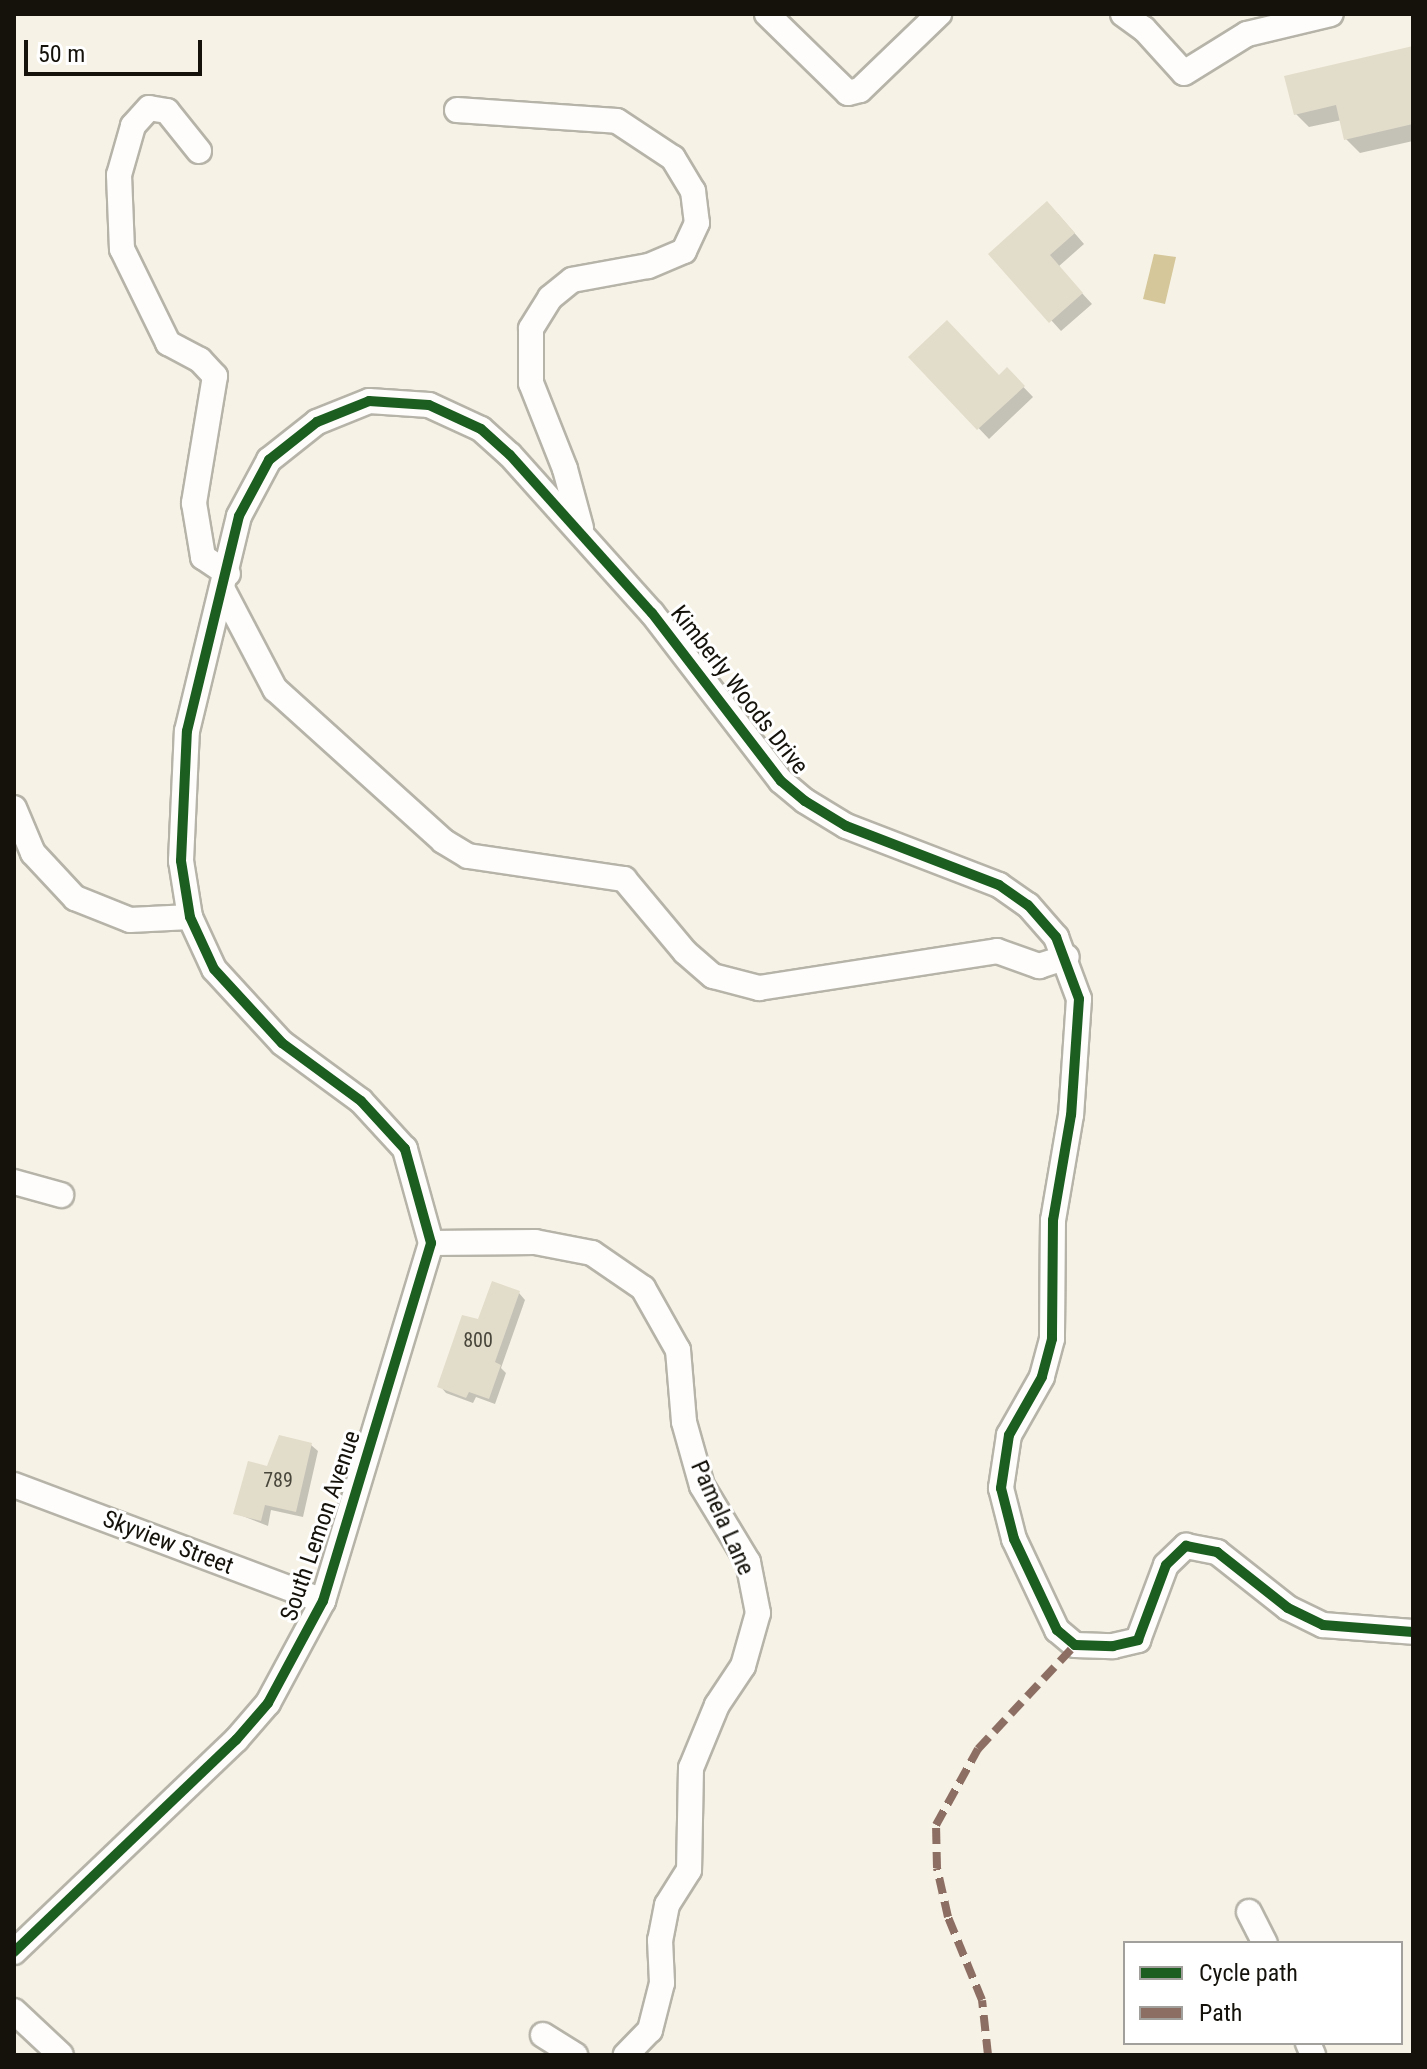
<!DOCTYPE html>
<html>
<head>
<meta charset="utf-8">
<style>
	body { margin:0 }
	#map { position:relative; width:1427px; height:2069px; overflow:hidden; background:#f6f2e5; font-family:"Roboto Condensed",sans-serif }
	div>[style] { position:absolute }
	.water>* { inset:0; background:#d5c799 }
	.shadow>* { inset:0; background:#0003 }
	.building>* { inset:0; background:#e2dcca }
	.roads { filter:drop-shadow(2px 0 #b6b3a9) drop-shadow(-2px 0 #b6b3a9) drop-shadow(0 2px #b6b3a9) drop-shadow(0 -2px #b6b3a9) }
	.minor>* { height:24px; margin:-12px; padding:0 12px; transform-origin:12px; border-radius:12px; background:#fefdfb }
	.quiet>* { height:8px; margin-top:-4px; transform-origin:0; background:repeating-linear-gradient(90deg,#8d6e63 0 16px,transparent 0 24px) }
	.cycleway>* { height:10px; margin:-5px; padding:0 5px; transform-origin:5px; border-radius:5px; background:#1b5e20 }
	span { translate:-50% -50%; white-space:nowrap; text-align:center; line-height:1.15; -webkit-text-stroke:6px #fff; paint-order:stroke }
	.number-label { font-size:20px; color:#48463b }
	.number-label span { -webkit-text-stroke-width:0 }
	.street-label { font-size:24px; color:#14120a }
	.frame { position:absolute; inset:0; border:16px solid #14120a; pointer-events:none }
	.legend { position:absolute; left:1123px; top:1941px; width:280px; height:104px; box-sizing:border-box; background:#fff; border:2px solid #a1a09d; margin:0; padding:10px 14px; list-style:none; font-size:24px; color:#14120a }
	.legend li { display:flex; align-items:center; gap:16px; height:40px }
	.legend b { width:40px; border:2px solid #a1a09d }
	.scale { position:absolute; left:24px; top:40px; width:178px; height:36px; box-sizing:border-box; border:4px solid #14120a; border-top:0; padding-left:10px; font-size:24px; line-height:28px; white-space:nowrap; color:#14120a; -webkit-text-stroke:6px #fff; paint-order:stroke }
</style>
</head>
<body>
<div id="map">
	<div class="water">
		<i style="clip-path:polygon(1154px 254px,1176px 257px,1165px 304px,1143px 299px)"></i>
	</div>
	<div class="shadow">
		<i style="clip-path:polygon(1413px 48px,1413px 141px,1360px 153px,1346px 139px,1342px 120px,1309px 127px,1296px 114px)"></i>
		<i style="clip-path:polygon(1058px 214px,1084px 244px,1058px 267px,1092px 304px,1061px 331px,991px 254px)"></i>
		<i style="clip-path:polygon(911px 357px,999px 377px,1007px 370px,1033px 397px,989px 439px)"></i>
		<i style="clip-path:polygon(519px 1293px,525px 1300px,501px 1368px,506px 1373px,495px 1404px,476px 1397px,473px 1403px,446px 1393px,440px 1386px,479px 1321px)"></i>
		<i style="clip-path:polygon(311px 1445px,318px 1451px,303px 1517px,271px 1510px,268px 1526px,235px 1513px,268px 1468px)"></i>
	</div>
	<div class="building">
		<i style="clip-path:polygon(1413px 46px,1413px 124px,1344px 140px,1336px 105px,1294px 115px,1284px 76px)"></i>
		<i style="clip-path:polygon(1047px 201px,1075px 233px,1050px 255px,1083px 293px,1049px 323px,988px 254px)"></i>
		<i style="clip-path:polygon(947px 320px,999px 375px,1007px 367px,1025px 386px,977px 430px,908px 357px)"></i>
		<i style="clip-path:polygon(492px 1281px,520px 1291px,495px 1362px,501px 1365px,489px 1399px,469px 1392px,466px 1398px,437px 1387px,462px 1315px,478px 1319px)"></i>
		<i style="clip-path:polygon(279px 1435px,312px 1443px,296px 1512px,265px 1505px,261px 1521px,233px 1514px,248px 1461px,267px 1466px)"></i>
	</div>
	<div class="roads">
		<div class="minor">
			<i style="left:767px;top:14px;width:113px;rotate:44.3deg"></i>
			<i style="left:848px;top:93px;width:12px;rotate:-14deg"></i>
			<i style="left:860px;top:90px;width:110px;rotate:-43.9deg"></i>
			<i style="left:1123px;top:14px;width:26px;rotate:36deg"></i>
			<i style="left:1144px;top:29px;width:59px;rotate:47.7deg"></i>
			<i style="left:1184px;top:73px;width:74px;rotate:-31.8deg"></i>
			<i style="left:1247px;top:34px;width:86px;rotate:-13.4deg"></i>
			<i style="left:457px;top:110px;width:160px;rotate:3.9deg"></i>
			<i style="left:617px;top:121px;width:67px;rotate:33.5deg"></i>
			<i style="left:673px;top:158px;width:39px;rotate:59deg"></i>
			<i style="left:693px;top:191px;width:32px;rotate:83deg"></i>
			<i style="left:697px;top:223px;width:31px;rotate:115deg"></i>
			<i style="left:684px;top:251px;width:39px;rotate:157deg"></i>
			<i style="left:648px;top:266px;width:77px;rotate:169.6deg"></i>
			<i style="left:572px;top:280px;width:28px;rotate:141deg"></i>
			<i style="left:550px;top:298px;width:36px;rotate:122deg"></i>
			<i style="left:531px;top:329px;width:54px;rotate:90deg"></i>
			<i style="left:531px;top:383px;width:92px;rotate:68.4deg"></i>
			<i style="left:565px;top:469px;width:61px;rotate:74.8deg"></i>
			<i style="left:199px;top:151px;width:51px;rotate:-128.7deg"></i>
			<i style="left:167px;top:111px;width:18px;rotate:-171deg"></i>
			<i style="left:149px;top:108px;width:24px;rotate:132deg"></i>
			<i style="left:133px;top:126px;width:51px;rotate:105.9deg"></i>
			<i style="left:119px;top:175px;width:74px;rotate:87.7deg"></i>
			<i style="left:122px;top:249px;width:105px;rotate:63.9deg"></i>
			<i style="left:168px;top:343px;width:36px;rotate:28deg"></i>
			<i style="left:200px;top:360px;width:22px;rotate:47deg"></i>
			<i style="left:215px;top:376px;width:129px;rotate:99.4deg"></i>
			<i style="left:194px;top:503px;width:55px;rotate:80.5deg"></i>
			<i style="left:203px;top:557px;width:30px;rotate:34deg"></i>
			<i style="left:224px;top:592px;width:110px;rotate:62.3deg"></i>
			<i style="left:275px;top:689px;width:227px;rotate:42.1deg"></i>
			<i style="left:443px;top:841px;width:29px;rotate:31deg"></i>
			<i style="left:468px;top:856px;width:158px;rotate:8.4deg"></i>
			<i style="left:624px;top:879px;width:95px;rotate:50.1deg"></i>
			<i style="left:685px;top:952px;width:37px;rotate:41deg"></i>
			<i style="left:713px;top:976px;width:48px;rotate:14.6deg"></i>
			<i style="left:759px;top:988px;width:241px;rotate:-8.8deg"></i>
			<i style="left:997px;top:951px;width:45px;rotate:19.7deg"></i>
			<i style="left:1039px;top:966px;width:29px;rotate:-18deg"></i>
			<i style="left:14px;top:808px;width:49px;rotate:67.1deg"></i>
			<i style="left:33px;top:853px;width:62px;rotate:47deg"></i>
			<i style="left:75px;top:898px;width:59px;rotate:21.8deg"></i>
			<i style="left:130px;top:920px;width:60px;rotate:-2.9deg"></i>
			<i style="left:14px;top:1182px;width:49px;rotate:15.5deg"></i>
			<i style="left:431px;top:1243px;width:104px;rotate:-0.6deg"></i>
			<i style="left:535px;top:1242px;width:58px;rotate:10.9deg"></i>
			<i style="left:592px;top:1253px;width:62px;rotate:34.5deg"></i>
			<i style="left:643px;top:1288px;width:71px;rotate:60.6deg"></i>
			<i style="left:678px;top:1350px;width:72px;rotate:85.2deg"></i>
			<i style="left:684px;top:1422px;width:66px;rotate:74.3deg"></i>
			<i style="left:702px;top:1486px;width:89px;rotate:58.8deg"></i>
			<i style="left:748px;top:1562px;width:52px;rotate:78.9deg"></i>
			<i style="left:758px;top:1613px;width:55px;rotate:105.8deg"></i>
			<i style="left:743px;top:1666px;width:47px;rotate:123.7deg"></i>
			<i style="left:717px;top:1705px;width:68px;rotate:112.4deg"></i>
			<i style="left:691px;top:1768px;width:102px;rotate:91.1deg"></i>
			<i style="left:689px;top:1870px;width:41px;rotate:122.2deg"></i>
			<i style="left:667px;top:1905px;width:36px;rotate:101deg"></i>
			<i style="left:660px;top:1940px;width:43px;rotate:87.3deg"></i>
			<i style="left:662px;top:1983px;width:49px;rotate:104.3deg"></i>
			<i style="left:650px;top:2030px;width:35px;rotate:134deg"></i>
			<i style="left:14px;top:1485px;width:330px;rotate:20.6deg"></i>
			<i style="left:1249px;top:1912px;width:35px;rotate:63deg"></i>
			<i style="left:14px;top:1952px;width:307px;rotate:-43.7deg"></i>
			<i style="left:236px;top:1740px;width:49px;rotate:-49.1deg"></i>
			<i style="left:268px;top:1703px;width:116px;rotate:-61.7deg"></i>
			<i style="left:323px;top:1601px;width:374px;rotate:-73.2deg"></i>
			<i style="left:431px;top:1243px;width:98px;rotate:-105.5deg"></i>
			<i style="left:405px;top:1149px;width:65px;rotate:-132.5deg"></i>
			<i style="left:361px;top:1101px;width:98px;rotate:-143.7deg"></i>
			<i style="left:282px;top:1043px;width:100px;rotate:-132.6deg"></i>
			<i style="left:214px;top:969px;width:57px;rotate:-114.8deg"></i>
			<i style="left:190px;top:917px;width:57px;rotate:-99.1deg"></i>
			<i style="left:181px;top:861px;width:130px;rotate:-87.4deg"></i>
			<i style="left:187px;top:731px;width:221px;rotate:-76.4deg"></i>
			<i style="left:239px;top:516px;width:64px;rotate:-61.8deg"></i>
			<i style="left:269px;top:460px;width:61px;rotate:-38.4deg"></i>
			<i style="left:317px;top:422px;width:56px;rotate:-22deg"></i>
			<i style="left:369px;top:401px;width:60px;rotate:3.8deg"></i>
			<i style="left:429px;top:405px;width:57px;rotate:24.8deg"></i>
			<i style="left:481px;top:429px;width:39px;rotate:42deg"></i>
			<i style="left:510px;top:455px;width:212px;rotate:48.1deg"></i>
			<i style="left:652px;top:613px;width:212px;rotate:52.5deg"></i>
			<i style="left:781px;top:781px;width:31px;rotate:40deg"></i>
			<i style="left:805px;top:801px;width:48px;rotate:31.4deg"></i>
			<i style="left:846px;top:826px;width:164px;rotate:21.1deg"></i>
			<i style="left:999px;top:885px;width:35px;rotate:35deg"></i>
			<i style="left:1028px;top:905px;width:43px;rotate:48.8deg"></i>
			<i style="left:1056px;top:937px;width:66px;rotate:69.6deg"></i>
			<i style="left:1079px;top:999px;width:116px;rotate:93.9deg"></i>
			<i style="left:1071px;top:1115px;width:107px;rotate:99.7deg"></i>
			<i style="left:1053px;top:1220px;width:119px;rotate:90.5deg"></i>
			<i style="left:1052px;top:1339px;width:39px;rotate:105deg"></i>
			<i style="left:1042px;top:1377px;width:67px;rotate:119.6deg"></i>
			<i style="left:1009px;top:1435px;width:54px;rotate:98.6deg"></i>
			<i style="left:1001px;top:1488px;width:53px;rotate:75.7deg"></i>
			<i style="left:1014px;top:1539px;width:101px;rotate:64.7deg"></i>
			<i style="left:1057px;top:1630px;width:23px;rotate:40deg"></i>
			<i style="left:1075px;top:1645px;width:38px;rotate:2deg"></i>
			<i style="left:1113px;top:1646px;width:26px;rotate:-13deg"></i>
			<i style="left:1138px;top:1640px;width:80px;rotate:-69.5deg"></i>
			<i style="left:1166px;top:1565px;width:28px;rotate:-44deg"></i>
			<i style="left:1186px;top:1546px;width:32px;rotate:11deg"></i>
			<i style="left:1217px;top:1552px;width:90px;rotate:38.3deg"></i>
			<i style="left:1288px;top:1608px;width:39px;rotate:26deg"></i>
			<i style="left:1323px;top:1625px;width:90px;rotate:4.4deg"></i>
			<i style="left:14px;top:2011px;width:64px;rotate:43.1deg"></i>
			<i style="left:543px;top:2035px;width:38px;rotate:32deg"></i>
			<i style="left:1308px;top:2043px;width:13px;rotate:67deg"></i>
		</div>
	</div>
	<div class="quiet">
		<i style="left:988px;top:2055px;width:55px;rotate:-96.2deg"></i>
		<i style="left:982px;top:2000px;width:90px;rotate:-112.3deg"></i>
		<i style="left:948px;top:1917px;width:50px;rotate:-102.7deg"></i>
		<i style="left:937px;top:1868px;width:43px;rotate:-91.3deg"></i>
		<i style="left:936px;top:1825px;width:87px;rotate:-61.1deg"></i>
		<i style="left:978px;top:1749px;width:142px;rotate:-47deg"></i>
	</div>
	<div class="cycleway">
		<i style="left:14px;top:1952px;width:307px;rotate:-43.7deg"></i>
		<i style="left:236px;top:1740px;width:49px;rotate:-49.1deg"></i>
		<i style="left:268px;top:1703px;width:116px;rotate:-61.7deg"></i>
		<i style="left:323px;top:1601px;width:374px;rotate:-73.2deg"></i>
		<i style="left:431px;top:1243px;width:98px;rotate:-105.5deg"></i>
		<i style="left:405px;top:1149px;width:65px;rotate:-132.5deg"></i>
		<i style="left:361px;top:1101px;width:98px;rotate:-143.7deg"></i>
		<i style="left:282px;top:1043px;width:100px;rotate:-132.6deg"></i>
		<i style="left:214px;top:969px;width:57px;rotate:-114.8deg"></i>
		<i style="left:190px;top:917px;width:57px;rotate:-99.1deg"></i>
		<i style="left:181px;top:861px;width:130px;rotate:-87.4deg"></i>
		<i style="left:187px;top:731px;width:221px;rotate:-76.4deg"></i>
		<i style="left:239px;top:516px;width:64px;rotate:-61.8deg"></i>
		<i style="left:269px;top:460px;width:61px;rotate:-38.4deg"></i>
		<i style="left:317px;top:422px;width:56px;rotate:-22deg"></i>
		<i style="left:369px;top:401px;width:60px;rotate:3.8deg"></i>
		<i style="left:429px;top:405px;width:57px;rotate:24.8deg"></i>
		<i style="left:481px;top:429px;width:39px;rotate:42deg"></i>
		<i style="left:510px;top:455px;width:212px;rotate:48.1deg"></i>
		<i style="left:652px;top:613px;width:212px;rotate:52.5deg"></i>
		<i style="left:781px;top:781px;width:31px;rotate:40deg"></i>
		<i style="left:805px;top:801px;width:48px;rotate:31.4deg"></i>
		<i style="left:846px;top:826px;width:164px;rotate:21.1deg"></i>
		<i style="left:999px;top:885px;width:35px;rotate:35deg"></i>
		<i style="left:1028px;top:905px;width:43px;rotate:48.8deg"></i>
		<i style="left:1056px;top:937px;width:66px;rotate:69.6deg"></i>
		<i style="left:1079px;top:999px;width:116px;rotate:93.9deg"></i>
		<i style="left:1071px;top:1115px;width:107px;rotate:99.7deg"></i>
		<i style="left:1053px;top:1220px;width:119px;rotate:90.5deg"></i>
		<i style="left:1052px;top:1339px;width:39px;rotate:105deg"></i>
		<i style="left:1042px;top:1377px;width:67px;rotate:119.6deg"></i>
		<i style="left:1009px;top:1435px;width:54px;rotate:98.6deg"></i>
		<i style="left:1001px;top:1488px;width:53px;rotate:75.7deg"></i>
		<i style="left:1014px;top:1539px;width:101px;rotate:64.7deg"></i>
		<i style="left:1057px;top:1630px;width:23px;rotate:40deg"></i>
		<i style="left:1075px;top:1645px;width:38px;rotate:2deg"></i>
		<i style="left:1113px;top:1646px;width:26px;rotate:-13deg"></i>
		<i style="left:1138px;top:1640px;width:80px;rotate:-69.5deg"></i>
		<i style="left:1166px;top:1565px;width:28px;rotate:-44deg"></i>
		<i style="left:1186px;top:1546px;width:32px;rotate:11deg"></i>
		<i style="left:1217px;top:1552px;width:90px;rotate:38.3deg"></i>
		<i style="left:1288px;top:1608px;width:39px;rotate:26deg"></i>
		<i style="left:1323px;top:1625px;width:90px;rotate:4.4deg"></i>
	</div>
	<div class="number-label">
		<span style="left:478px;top:1340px">800</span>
		<span style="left:278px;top:1480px">789</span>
	</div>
	<div class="street-label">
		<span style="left:739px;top:690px;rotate:52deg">Kimberly Woods Drive</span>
		<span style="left:722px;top:1518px;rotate:66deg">Pamela Lane</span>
		<span style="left:321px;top:1526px;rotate:-71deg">South Lemon Avenue</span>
		<span style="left:168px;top:1543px;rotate:21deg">Skyview Street</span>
	</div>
	<div class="frame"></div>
	<ul class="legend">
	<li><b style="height:10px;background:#1b5e20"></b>Cycle path</li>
	<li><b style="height:10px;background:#8d6e63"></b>Path</li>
	</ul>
	<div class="scale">50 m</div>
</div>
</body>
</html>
